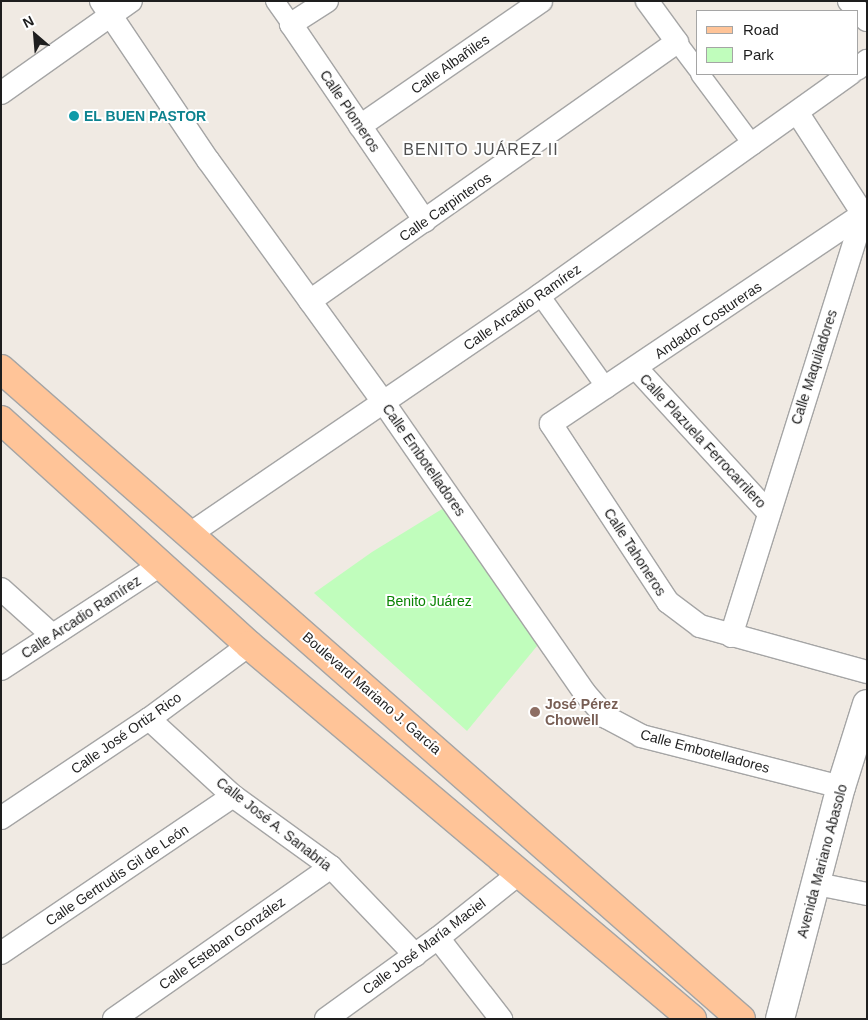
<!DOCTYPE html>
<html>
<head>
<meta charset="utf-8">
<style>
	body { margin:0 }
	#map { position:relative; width:868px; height:1020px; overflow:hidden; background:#f0eae3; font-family:Arial,sans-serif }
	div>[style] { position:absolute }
	.park>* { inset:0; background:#c0fdbc }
	.roads { filter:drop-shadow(1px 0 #a5a5a5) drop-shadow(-1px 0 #a5a5a5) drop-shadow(0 1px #a5a5a5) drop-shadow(0 -1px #a5a5a5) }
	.pedestrian>* { height:18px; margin:-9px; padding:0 9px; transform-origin:9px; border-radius:9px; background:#fff }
	.minor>* { height:22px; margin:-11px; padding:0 11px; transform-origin:11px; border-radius:11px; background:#fff }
	.tertiary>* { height:28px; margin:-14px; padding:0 14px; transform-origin:14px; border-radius:14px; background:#fff }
	.primary>* { height:28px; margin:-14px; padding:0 14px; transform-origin:14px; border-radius:14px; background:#ffc498 }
	.dots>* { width:14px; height:14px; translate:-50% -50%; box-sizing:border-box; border:2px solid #fff; border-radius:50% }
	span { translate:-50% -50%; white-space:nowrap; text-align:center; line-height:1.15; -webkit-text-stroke:4px #fff; paint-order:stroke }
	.street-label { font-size:14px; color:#1e1e1e }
	.culture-label { font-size:14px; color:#0d838f; font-weight:700 }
	.left { translate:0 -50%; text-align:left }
	.park-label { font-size:14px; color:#0a8403 }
	.education-label { font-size:14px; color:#785e54; font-weight:700 }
	.quarter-label { font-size:16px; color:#515151; letter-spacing:1px }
	.frame { position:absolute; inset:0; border:2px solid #1e1e1e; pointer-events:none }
	.legend { position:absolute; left:696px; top:10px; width:162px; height:65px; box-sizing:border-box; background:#fff; border:1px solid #a5a5a5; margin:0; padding:6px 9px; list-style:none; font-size:15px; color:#1e1e1e }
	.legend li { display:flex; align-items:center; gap:10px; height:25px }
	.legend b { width:25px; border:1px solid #a5a5a5 }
	.north { position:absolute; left:10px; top:10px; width:50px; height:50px; -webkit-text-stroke:4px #fff; paint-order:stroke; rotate:333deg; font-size:14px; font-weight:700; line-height:20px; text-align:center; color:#1e1e1e }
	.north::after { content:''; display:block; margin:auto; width:18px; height:22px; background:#1e1e1e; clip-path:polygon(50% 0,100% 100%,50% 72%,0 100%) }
</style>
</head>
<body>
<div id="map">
	<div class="park">
		<i style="clip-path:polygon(447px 506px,542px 640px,467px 731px,314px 593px,372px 552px)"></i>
	</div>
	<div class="roads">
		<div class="pedestrian">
			<i style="left:275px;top:1px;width:28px;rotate:55deg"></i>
			<i style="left:677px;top:42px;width:34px;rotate:53deg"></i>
			<i style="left:700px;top:74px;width:89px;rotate:53.3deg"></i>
			<i style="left:540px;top:295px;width:115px;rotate:54.5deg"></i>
		</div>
		<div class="minor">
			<i style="left:101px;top:1px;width:192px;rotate:56.1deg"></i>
			<i style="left:208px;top:160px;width:300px;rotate:54.1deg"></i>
			<i style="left:384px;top:403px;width:351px;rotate:55.3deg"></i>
			<i style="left:584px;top:692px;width:33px;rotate:49deg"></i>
			<i style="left:606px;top:717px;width:40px;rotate:28deg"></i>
			<i style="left:641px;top:736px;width:206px;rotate:14.3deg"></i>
			<i style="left:327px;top:1px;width:43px;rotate:147.4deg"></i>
			<i style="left:291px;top:24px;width:238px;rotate:55.8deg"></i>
			<i style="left:849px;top:1px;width:26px;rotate:47deg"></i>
			<i style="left:857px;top:69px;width:13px;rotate:-39deg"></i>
			<i style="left:1px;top:93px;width:159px;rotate:-35.3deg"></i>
			<i style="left:360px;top:126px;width:220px;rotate:-34.6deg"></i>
			<i style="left:863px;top:214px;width:376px;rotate:146.1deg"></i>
			<i style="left:551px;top:424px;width:213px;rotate:56.7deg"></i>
			<i style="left:668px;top:602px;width:40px;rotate:37deg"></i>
			<i style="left:700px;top:626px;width:173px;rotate:15.4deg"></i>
			<i style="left:310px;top:301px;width:449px;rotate:-35.2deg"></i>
			<i style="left:677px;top:42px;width:51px;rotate:-126.2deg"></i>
			<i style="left:637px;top:369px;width:194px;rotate:47.5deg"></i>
			<i style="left:190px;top:534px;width:424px;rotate:-34.3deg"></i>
			<i style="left:540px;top:295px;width:381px;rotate:-35.5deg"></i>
			<i style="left:1px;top:589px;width:69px;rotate:42deg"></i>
			<i style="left:731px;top:636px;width:442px;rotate:-72.6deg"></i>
			<i style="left:863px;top:214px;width:121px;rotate:-122.9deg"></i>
			<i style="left:1px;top:669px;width:192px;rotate:-33.1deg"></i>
			<i style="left:149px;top:719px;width:114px;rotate:42.5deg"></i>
			<i style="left:233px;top:796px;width:121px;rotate:35.9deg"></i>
			<i style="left:331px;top:867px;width:122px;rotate:46.3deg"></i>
			<i style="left:1px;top:818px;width:178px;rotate:-33.8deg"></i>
			<i style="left:149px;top:719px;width:124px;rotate:-36.5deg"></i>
			<i style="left:817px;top:884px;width:51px;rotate:11.3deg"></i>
			<i style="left:438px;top:938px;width:103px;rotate:52.1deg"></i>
			<i style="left:1px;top:953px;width:280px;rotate:-34.1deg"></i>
			<i style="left:114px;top:1019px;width:265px;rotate:-35deg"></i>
			<i style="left:326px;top:1019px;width:138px;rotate:-35.9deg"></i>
			<i style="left:438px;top:938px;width:106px;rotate:-38.5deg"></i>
		</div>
		<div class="tertiary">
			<i style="left:780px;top:1019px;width:240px;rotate:-75.3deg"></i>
			<i style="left:841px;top:787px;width:87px;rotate:-72.6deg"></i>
		</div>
		<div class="primary">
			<i style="left:1px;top:369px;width:985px;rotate:41.3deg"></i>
			<i style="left:1px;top:420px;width:335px;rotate:42.2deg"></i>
			<i style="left:249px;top:645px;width:580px;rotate:40.17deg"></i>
		</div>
	</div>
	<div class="dots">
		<i style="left:74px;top:116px;background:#0f9aa8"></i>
		<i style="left:535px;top:712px;background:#8d6e63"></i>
	</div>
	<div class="street-label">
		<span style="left:450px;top:64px;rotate:-35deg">Calle Albañiles</span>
		<span style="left:350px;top:111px;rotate:56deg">Calle Plomeros</span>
		<span style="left:445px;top:207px;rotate:-35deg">Calle Carpinteros</span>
		<span style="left:522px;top:307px;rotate:-35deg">Calle Arcadio Ramírez</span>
		<span style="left:708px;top:320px;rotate:-34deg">Andador Costureras</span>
		<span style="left:814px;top:367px;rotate:-72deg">Calle Maquiladores</span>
		<span style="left:703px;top:441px;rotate:47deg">Calle Plazuela Ferrocarrilero</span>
		<span style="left:424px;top:460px;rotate:55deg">Calle Embotelladores</span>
		<span style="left:635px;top:552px;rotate:57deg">Calle Tahoneros</span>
		<span style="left:81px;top:617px;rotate:-33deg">Calle Arcadio Ramírez</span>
		<span style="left:372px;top:693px;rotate:41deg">Boulevard Mariano J. García</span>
		<span style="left:126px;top:733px;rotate:-35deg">Calle José Ortiz Rico</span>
		<span style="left:705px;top:751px;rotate:15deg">Calle Embotelladores</span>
		<span style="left:274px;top:824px;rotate:38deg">Calle José A. Sanabria</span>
		<span style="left:822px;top:861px;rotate:-75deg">Avenida Mariano Abasolo</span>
		<span style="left:117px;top:875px;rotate:-34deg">Calle Gertrudis Gil de León</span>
		<span style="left:222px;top:943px;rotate:-35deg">Calle Esteban González</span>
		<span style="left:424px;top:946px;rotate:-37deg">Calle José María Maciel</span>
	</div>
	<div class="culture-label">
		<span class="left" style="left:84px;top:116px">EL BUEN PASTOR</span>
	</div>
	<div class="park-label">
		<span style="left:429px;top:601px">Benito Juárez</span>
	</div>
	<div class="education-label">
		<span class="left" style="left:545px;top:712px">José Pérez<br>Chowell</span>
	</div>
	<div class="quarter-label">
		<span style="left:481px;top:150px">BENITO JUÁREZ II</span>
	</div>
	<div class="frame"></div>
	<ul class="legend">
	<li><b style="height:6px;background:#ffc498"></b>Road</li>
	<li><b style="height:14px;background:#c0fdbc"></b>Park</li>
	</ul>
	<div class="north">N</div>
</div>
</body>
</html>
